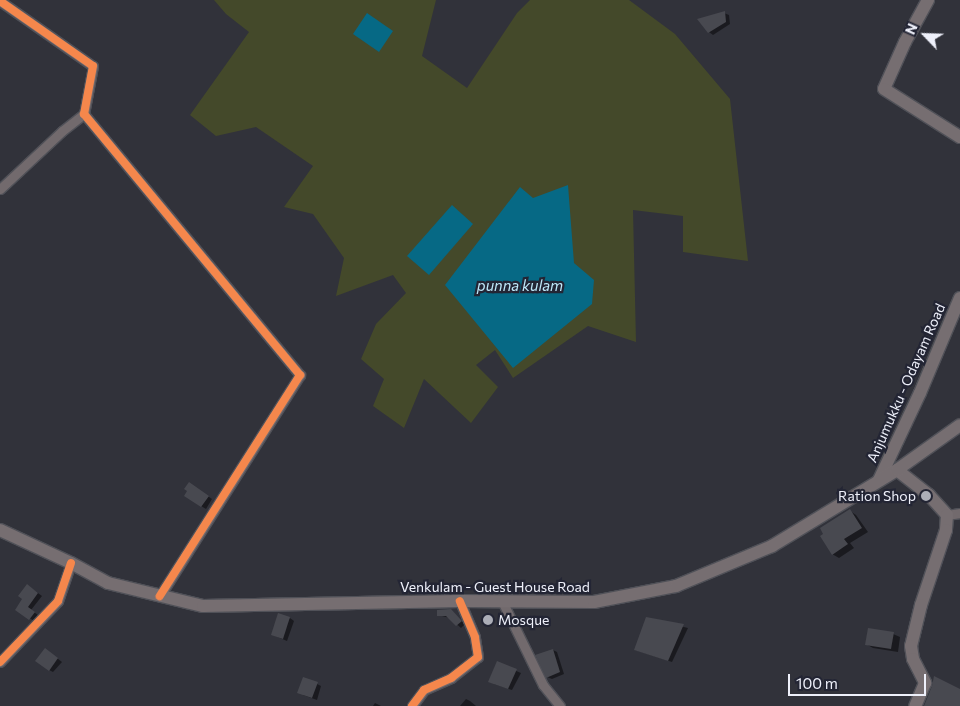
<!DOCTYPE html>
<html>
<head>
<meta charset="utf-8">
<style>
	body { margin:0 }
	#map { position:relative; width:960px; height:706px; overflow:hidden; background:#31323a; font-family:Commissioner,sans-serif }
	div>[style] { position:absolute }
	.green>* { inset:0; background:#44492a }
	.water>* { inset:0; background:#066985 }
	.shadow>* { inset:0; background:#0007 }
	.building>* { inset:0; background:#484950 }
	.roads { filter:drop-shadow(1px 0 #505158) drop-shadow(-1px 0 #505158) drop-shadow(0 1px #505158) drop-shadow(0 -1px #505158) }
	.minor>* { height:9px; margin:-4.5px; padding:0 4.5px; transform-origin:4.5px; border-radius:4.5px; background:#726a6d }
	.secondary>* { height:12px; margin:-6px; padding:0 6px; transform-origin:6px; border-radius:6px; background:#766e71 }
	.cycleway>* { height:8px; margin:-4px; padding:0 4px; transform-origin:4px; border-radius:4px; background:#f5874c }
	.dots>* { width:14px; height:14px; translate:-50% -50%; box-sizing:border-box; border:2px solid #232534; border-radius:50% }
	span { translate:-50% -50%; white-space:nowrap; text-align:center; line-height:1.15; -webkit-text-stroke:4.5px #232534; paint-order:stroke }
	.street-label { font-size:14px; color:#eef0fa }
	.poi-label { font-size:14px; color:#eef0fa }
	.right { translate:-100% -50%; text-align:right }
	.left { translate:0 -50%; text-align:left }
	.water-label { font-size:15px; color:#bfe9fa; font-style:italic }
	.north { position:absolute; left:900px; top:10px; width:50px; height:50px; -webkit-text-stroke:4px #232534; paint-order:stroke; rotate:294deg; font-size:14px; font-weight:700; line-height:20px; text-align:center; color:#eef0fa }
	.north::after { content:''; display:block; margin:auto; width:18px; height:22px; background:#eef0fa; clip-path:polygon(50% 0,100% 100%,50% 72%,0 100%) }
	.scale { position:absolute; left:788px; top:674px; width:138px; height:22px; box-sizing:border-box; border:2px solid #eef0fa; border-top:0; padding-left:6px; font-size:15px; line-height:18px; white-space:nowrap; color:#eef0fa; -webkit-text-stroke:4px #232534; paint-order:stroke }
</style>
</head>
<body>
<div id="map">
	<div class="green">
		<i style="clip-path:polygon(214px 0,436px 0,422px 56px,467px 88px,517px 13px,530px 0,629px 0,675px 34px,730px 99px,748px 261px,683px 252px,683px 216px,633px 210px,636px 342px,588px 326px,513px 378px,495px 350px,476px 365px,498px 387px,471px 423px,424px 379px,404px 428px,373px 406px,384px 379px,361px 359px,376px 324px,406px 293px,393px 275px,336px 296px,344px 258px,313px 214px,284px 207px,313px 166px,256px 127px,216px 136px,190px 115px,249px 32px,226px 14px)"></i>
	</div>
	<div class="water">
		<i style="clip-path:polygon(367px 13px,393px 31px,379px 52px,353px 34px)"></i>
		<i style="clip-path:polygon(568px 185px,574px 263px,594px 280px,592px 304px,513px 368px,445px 285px,520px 187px,533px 198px)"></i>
		<i style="clip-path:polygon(452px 205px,473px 224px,429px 275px,407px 256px)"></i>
	</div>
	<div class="shadow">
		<i style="clip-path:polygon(724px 13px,729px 15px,730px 24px,713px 35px,709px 32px)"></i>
		<i style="clip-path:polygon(193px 486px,212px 499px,206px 509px,201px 506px)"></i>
		<i style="clip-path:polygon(850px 511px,856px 515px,868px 532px,850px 543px,854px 548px,839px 558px,832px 554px)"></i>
		<i style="clip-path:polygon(31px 588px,42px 596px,31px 610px,38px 615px,34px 621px,16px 609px)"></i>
		<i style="clip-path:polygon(451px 611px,465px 624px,461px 628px,450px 618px,438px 615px)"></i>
		<i style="clip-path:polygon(290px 618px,294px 621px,287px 641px,273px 635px)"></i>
		<i style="clip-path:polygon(647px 618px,688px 628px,672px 662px,635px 650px)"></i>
		<i style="clip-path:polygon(893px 634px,900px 637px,898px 652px,873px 648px,866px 644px)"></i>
		<i style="clip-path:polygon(553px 650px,557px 652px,564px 674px,552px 679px,547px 677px)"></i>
		<i style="clip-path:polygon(49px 652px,62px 662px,53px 672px,49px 670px)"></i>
		<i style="clip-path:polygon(497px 663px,521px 673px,512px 690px,494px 684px)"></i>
		<i style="clip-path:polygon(317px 684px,321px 686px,317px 700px,303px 695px)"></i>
		<i style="clip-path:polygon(466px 699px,470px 701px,476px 706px,460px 706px)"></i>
		<i style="clip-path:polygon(375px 703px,381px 706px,373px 706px)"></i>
	</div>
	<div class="building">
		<i style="clip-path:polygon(725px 11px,726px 22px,708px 33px,697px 19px)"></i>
		<i style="clip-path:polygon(189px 482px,209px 496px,201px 507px,184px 496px,187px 491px,184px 489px)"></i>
		<i style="clip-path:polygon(850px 509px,862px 528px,844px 539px,848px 544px,832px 555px,820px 536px,823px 534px,820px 528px)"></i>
		<i style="clip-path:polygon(27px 584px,38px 593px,28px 607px,35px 612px,29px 620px,15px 610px,22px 599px,18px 596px)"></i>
		<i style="clip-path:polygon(451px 609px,462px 621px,456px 626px,446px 616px,437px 616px,437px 610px)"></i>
		<i style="clip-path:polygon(278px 613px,290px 617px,283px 639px,271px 635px)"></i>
		<i style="clip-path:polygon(646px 617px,684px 624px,668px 661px,634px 650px)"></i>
		<i style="clip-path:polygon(868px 628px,894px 632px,891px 649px,865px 645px)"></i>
		<i style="clip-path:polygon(45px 648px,58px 658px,49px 671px,35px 661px)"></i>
		<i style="clip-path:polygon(553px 649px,560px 672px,546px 678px,535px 655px)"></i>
		<i style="clip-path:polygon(497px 661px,517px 669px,508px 689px,488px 682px)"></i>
		<i style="clip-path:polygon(934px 676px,960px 689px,960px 706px,924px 706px,932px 686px)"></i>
		<i style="clip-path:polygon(303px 677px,318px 682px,312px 698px,297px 693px)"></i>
	</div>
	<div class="roads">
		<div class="minor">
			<i style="left:0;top:1px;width:113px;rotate:35deg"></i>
			<i style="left:93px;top:66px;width:49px;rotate:100.6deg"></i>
			<i style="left:84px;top:114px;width:339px;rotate:50.4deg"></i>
			<i style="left:300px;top:375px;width:262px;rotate:122.4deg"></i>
			<i style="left:0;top:189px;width:85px;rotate:-43.1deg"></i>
			<i style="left:62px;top:131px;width:28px;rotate:-38deg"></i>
			<i style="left:947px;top:515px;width:13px;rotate:-9deg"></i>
			<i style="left:502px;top:601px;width:93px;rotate:64deg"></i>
			<i style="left:543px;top:685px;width:27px;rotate:51deg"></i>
			<i style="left:0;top:662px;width:84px;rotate:-46.4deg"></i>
			<i style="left:58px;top:601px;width:40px;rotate:-71.1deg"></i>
			<i style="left:412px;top:706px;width:20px;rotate:-53deg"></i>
			<i style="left:424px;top:690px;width:30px;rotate:-24deg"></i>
			<i style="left:451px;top:678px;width:34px;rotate:-38deg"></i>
			<i style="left:478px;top:657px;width:20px;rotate:-99deg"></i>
			<i style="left:475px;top:637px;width:39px;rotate:-113deg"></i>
		</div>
		<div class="secondary">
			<i style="left:928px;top:0;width:48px;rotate:118.7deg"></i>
			<i style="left:905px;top:42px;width:51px;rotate:114.1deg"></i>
			<i style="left:884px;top:89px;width:90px;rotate:32.3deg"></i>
			<i style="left:897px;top:470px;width:41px;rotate:38deg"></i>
			<i style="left:929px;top:495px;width:27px;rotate:48deg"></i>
			<i style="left:947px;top:515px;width:15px;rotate:94deg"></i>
			<i style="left:946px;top:530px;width:79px;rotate:108.4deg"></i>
			<i style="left:921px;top:605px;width:42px;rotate:103.7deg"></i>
			<i style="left:911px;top:646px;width:13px;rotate:81deg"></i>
			<i style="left:913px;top:659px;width:27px;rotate:63deg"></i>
			<i style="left:925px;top:683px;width:25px;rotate:113deg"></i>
			<i style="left:879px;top:480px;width:96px;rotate:-64.8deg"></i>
			<i style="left:920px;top:393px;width:103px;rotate:-67.2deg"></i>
			<i style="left:0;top:530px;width:78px;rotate:24.9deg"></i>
			<i style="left:71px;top:563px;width:42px;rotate:28.4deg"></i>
			<i style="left:108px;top:583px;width:98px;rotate:13.6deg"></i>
			<i style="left:203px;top:606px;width:257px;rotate:-1.1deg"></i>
			<i style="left:460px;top:601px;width:134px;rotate:0.4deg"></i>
			<i style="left:594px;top:602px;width:84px;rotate:-11deg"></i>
			<i style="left:676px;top:586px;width:104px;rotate:-22.6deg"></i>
			<i style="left:772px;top:546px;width:146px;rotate:-31.3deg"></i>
			<i style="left:897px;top:470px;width:77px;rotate:-35.5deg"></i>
		</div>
	</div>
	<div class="cycleway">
		<i style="left:0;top:1px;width:113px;rotate:35deg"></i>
		<i style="left:93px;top:66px;width:49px;rotate:100.6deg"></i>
		<i style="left:84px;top:114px;width:339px;rotate:50.4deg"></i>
		<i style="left:300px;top:375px;width:262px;rotate:122.4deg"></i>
		<i style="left:0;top:662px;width:84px;rotate:-46.4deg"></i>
		<i style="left:58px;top:601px;width:40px;rotate:-71.1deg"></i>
		<i style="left:412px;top:706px;width:20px;rotate:-53deg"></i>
		<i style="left:424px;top:690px;width:30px;rotate:-24deg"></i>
		<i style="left:451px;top:678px;width:34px;rotate:-38deg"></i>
		<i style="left:478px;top:657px;width:20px;rotate:-99deg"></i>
		<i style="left:475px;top:637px;width:39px;rotate:-113deg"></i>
	</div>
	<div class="dots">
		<i style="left:926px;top:496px;background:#acaeb7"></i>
		<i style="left:488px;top:620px;background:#acaeb7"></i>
	</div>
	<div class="street-label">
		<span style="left:906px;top:383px;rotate:-66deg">Anjumukku - Odayam Road</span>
		<span style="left:495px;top:587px">Venkulam - Guest House Road</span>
	</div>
	<div class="poi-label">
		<span class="right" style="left:916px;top:496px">Ration Shop</span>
		<span class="left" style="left:498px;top:620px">Mosque</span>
	</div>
	<div class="water-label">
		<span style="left:520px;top:286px">punna kulam</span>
	</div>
	<div class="north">N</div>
	<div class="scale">100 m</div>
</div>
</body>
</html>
